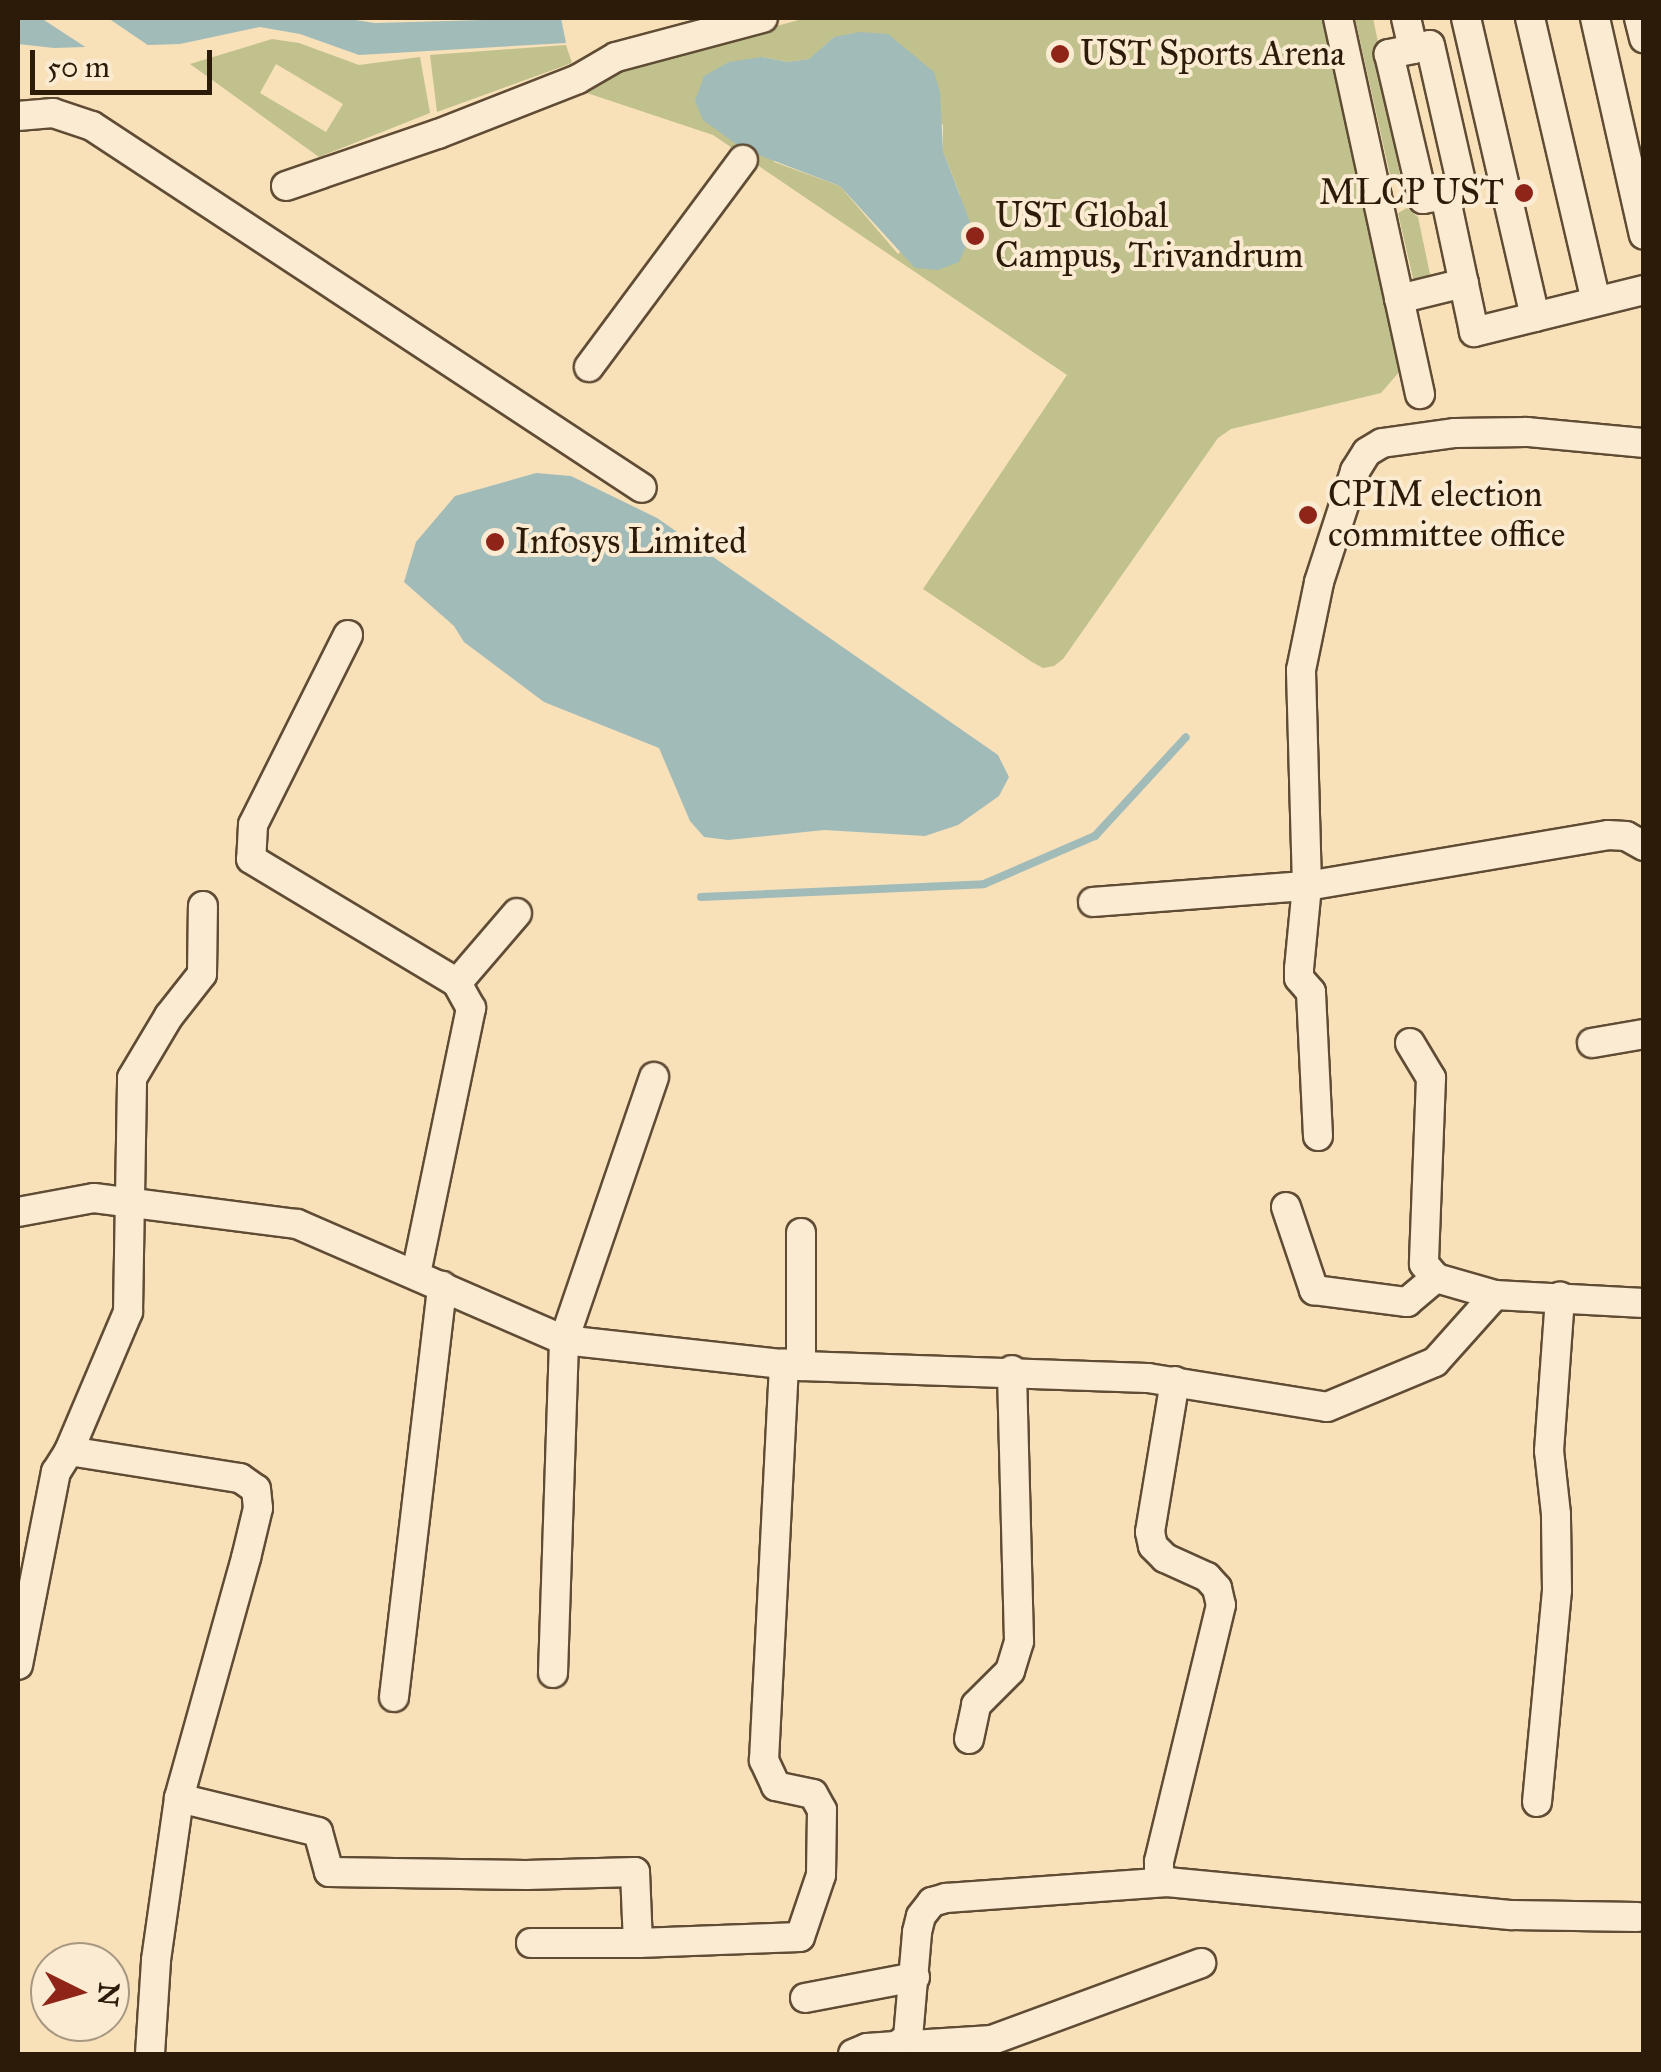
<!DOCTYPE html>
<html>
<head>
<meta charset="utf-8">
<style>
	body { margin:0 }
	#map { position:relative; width:1661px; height:2072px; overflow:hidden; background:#f8e0b9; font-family:"IM FELL Great Primer",serif }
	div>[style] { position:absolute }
	.green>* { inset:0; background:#c0c18d }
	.water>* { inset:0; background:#a1bbb9 }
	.pier>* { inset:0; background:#f8e0b9 }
	.stream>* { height:8px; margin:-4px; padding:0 4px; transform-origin:4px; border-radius:4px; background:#a1bbb9 }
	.roads { filter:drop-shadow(2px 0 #604c35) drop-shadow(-2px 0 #604c35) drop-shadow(0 2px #604c35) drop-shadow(0 -2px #604c35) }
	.minor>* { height:28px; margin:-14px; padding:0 14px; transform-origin:14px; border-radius:14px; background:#faebd2 }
	.dots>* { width:28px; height:28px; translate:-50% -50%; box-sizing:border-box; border:5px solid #faebd2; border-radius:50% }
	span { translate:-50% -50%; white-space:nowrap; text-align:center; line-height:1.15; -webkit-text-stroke:8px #faebd2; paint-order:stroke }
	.poi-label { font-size:35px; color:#2d1b09 }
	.left { translate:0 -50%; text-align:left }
	.right { translate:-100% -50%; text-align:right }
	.frame { position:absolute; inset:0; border:20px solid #2d1b09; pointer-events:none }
	.north { position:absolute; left:30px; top:1942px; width:100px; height:100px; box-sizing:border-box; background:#faebd2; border:2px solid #a89882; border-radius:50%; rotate:95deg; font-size:28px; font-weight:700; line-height:40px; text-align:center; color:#2d1b09 }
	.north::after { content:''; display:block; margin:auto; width:35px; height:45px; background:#8f2418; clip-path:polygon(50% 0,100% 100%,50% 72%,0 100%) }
	.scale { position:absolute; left:30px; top:50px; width:182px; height:45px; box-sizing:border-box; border:5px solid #2d1b09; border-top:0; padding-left:12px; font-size:30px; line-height:35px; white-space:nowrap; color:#2d1b09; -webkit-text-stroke:8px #faebd2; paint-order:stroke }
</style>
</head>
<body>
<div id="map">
	<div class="green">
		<i style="clip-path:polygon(evenodd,806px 18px,1328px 18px,1403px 355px,1400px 371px,1381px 393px,1231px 429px,1218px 438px,1063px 659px,1054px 666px,1043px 668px,1032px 662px,923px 589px,1067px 375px,713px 135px,584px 92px,620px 69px,806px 18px,834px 37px,943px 125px,943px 151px,960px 195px,898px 254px,840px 186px,774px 162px,762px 57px,788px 62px,810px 59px,834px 37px)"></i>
		<i style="clip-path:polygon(1355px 18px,1373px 18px,1378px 42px,1374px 52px,1402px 184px,1392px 184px)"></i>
		<i style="clip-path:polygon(evenodd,272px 39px,299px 43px,359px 65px,420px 57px,430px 113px,319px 157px,190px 64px,272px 39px,276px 64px,343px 104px,326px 132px,260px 93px,276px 64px)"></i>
		<i style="clip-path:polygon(566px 45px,572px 63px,437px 112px,430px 55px)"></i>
		<i style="clip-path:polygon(1407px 208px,1418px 217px,1431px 279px,1419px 282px,1413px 278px,1398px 213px)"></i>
	</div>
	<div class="water">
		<i style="clip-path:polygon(18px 18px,342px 18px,375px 23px,561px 18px,566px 43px,359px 55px,300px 34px,260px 27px,180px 44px,54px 48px,18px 44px)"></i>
		<i style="clip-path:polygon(860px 32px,888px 34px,934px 72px,940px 92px,943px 151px,973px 230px,959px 262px,938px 270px,915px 268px,840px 186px,743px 149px,703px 120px,695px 101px,704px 76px,729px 62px,762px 57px,788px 62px,809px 59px,834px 37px)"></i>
		<i style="clip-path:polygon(536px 473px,571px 476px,657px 518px,998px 755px,1009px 777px,999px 796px,958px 825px,925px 836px,824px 830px,728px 840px,704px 837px,690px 821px,659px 748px,544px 702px,464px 642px,454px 626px,404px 582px,416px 542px,455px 496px)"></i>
	</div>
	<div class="pier">
		<i style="clip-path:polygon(41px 18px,108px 18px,155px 50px,93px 52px)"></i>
	</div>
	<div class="stream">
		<i style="left:701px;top:897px;width:283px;rotate:-2.6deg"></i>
		<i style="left:984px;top:884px;width:121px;rotate:-23.4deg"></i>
		<i style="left:1095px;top:836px;width:134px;rotate:-47.4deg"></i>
	</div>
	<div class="roads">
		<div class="minor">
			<i style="left:1338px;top:18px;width:385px;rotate:77.7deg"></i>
			<i style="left:1406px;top:18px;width:32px;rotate:77deg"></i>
			<i style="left:1413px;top:49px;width:17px;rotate:-13deg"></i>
			<i style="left:1430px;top:45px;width:149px;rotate:77.2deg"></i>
			<i style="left:1463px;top:190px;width:19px;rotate:164deg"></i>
			<i style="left:1445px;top:195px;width:140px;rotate:78deg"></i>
			<i style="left:1474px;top:332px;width:175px;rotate:-13.9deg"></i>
			<i style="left:1466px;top:18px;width:307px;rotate:77deg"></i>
			<i style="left:1530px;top:18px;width:291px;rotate:76.9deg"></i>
			<i style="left:1595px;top:18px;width:222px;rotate:77.3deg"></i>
			<i style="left:1639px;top:18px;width:21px;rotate:76deg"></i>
			<i style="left:1413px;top:49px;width:25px;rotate:168deg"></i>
			<i style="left:1389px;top:54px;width:149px;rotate:76.8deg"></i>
			<i style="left:1423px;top:199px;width:22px;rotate:-10deg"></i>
			<i style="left:18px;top:116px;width:35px;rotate:-5deg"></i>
			<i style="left:53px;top:113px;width:41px;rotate:18.4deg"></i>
			<i style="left:92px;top:126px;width:658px;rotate:33.35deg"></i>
			<i style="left:286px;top:186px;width:161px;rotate:-18.9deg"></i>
			<i style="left:438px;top:134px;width:150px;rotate:-21.4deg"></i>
			<i style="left:578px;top:79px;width:44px;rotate:-30.1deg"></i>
			<i style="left:616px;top:57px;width:152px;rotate:-14.9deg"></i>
			<i style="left:1399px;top:299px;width:67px;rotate:-13.8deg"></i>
			<i style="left:589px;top:367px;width:258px;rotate:-53.4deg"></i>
			<i style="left:348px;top:635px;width:212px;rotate:116.6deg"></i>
			<i style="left:253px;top:825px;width:34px;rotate:93deg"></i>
			<i style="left:251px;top:859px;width:240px;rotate:31deg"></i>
			<i style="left:457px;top:983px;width:29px;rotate:61deg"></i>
			<i style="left:471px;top:1008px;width:272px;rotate:101.7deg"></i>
			<i style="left:1093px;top:902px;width:215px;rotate:-4.3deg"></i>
			<i style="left:1307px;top:886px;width:305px;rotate:-9.6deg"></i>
			<i style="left:1608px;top:835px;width:18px;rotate:3deg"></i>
			<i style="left:1626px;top:836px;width:21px;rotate:29deg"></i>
			<i style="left:457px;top:983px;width:92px;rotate:-49.4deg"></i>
			<i style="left:1410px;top:1043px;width:41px;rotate:59deg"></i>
			<i style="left:1431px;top:1078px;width:186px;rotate:92.2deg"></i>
			<i style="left:1424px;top:1264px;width:18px;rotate:49deg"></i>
			<i style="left:1436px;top:1278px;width:61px;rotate:16.1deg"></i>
			<i style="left:1592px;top:1043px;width:53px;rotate:-9.8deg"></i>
			<i style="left:1318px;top:1136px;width:144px;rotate:-92.8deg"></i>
			<i style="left:1311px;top:992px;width:18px;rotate:-131deg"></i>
			<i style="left:1299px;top:978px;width:9px;rotate:-90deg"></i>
			<i style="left:1299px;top:969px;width:83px;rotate:-84.5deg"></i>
			<i style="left:1307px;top:886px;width:216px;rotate:-91.6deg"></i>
			<i style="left:1301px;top:670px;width:90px;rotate:-78.4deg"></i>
			<i style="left:1319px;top:582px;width:117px;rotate:-72deg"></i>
			<i style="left:1355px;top:471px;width:22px;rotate:-58deg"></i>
			<i style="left:1367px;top:452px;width:17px;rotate:-31deg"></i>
			<i style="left:1382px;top:443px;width:74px;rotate:-7.8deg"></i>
			<i style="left:1455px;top:433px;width:72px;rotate:-0.8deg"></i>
			<i style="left:1527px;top:432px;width:118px;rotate:5.4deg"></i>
			<i style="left:1286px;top:1207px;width:88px;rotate:71.4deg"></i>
			<i style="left:1314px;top:1290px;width:94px;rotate:7.4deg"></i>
			<i style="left:1407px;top:1302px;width:38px;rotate:-40deg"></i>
			<i style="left:18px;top:1212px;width:77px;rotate:-10.4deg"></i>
			<i style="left:94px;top:1198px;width:205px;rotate:7.3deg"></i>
			<i style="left:297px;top:1224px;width:291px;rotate:23.5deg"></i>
			<i style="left:564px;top:1340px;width:238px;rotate:6.3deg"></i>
			<i style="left:801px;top:1366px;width:347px;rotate:2deg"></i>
			<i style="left:1148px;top:1378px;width:181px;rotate:9.2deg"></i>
			<i style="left:1327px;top:1407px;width:117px;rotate:-22.6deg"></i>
			<i style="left:1435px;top:1362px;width:90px;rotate:-48.2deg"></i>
			<i style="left:1495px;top:1295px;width:149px;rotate:3.1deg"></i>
			<i style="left:801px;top:1233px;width:133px;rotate:90deg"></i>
			<i style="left:1175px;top:1381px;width:153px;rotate:99.4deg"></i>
			<i style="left:1150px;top:1532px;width:14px;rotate:78deg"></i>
			<i style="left:1153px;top:1546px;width:17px;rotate:45deg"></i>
			<i style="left:1165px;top:1558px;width:46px;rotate:24.3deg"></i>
			<i style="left:1207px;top:1577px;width:15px;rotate:48deg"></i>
			<i style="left:1217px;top:1588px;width:17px;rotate:77deg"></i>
			<i style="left:1221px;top:1605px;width:264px;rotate:103.6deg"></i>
			<i style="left:1159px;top:1862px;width:12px;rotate:90deg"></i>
			<i style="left:1159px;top:1874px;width:11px;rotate:45deg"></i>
			<i style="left:1167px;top:1882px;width:347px;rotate:5.5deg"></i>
			<i style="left:1512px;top:1915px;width:125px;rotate:0.9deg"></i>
			<i style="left:69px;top:1451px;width:151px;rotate:-67deg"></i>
			<i style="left:128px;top:1312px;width:234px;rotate:-89deg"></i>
			<i style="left:132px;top:1078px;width:72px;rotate:-59.2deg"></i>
			<i style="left:169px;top:1016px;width:53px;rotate:-51.8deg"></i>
			<i style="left:202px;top:974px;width:68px;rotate:-89.2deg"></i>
			<i style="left:18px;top:1665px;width:197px;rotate:-78.9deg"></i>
			<i style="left:56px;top:1472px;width:25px;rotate:-58deg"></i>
			<i style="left:69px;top:1451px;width:173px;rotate:9deg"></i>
			<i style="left:240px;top:1478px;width:19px;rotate:35deg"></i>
			<i style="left:256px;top:1489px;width:19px;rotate:84deg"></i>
			<i style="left:258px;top:1508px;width:51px;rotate:103.5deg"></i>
			<i style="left:246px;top:1558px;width:249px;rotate:105.6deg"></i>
			<i style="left:553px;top:1673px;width:333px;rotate:-88.1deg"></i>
			<i style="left:564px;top:1340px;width:278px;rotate:-71.1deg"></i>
			<i style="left:394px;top:1697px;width:414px;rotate:-83.3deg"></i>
			<i style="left:969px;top:1739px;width:35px;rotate:-78deg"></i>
			<i style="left:976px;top:1705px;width:48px;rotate:-45deg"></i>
			<i style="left:1010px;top:1671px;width:31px;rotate:-73deg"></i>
			<i style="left:1019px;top:1641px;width:271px;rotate:-91.5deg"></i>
			<i style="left:1537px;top:1802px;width:213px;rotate:-84.6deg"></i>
			<i style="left:1557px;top:1590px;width:76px;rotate:-90.8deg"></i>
			<i style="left:1556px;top:1514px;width:63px;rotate:-96.3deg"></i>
			<i style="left:1549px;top:1451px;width:155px;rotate:-85.9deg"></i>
			<i style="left:531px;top:1943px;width:107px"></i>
			<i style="left:805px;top:1998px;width:112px;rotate:-10.8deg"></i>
			<i style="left:896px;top:2046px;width:96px;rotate:-3.6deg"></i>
			<i style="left:992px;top:2040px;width:223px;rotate:-20.2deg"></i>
			<i style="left:150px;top:2054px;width:94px;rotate:-86.3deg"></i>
			<i style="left:156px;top:1960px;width:164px;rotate:-81.9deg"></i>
			<i style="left:179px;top:1798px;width:143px;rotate:13.7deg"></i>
			<i style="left:318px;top:1832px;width:41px;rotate:74.6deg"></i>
			<i style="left:329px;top:1872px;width:197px;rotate:0.9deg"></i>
			<i style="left:526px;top:1875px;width:109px;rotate:-1.6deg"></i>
			<i style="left:635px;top:1872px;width:71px;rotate:87.6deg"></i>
			<i style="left:638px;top:1943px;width:162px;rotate:-2.1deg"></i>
			<i style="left:800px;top:1937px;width:65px;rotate:-71.3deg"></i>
			<i style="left:821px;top:1875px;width:65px;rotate:-89.1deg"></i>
			<i style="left:822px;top:1810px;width:18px;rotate:-119deg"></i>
			<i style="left:813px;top:1794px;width:38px;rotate:-168deg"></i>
			<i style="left:776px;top:1786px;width:29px;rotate:-115deg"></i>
			<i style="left:764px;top:1760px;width:397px;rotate:-87.1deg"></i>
			<i style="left:853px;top:2054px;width:15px;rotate:-23deg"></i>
			<i style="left:867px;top:2048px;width:29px;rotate:-4deg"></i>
			<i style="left:896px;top:2046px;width:14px;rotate:-34deg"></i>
			<i style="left:908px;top:2038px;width:106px;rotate:-85.1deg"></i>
			<i style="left:917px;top:1932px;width:16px;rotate:-76deg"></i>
			<i style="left:921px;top:1916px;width:18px;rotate:-52deg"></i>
			<i style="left:932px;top:1902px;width:15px;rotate:-16deg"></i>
			<i style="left:946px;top:1898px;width:222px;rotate:-4.1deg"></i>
		</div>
	</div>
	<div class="dots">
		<i style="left:1060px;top:54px;background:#8f2418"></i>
		<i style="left:1524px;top:193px;background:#8f2418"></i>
		<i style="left:975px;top:236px;background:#8f2418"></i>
		<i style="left:1308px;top:515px;background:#8f2418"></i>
		<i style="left:495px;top:542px;background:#8f2418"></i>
	</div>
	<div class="poi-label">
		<span class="left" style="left:1080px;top:54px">UST Sports Arena</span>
		<span class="right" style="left:1504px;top:193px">MLCP UST</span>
		<span class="left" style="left:995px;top:236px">UST Global<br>Campus, Trivandrum</span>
		<span class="left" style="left:1328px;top:515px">CPIM election<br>committee office</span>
		<span class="left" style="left:515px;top:542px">Infosys Limited</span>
	</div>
	<div class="frame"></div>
	<div class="north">N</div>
	<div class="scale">50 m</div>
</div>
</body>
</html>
